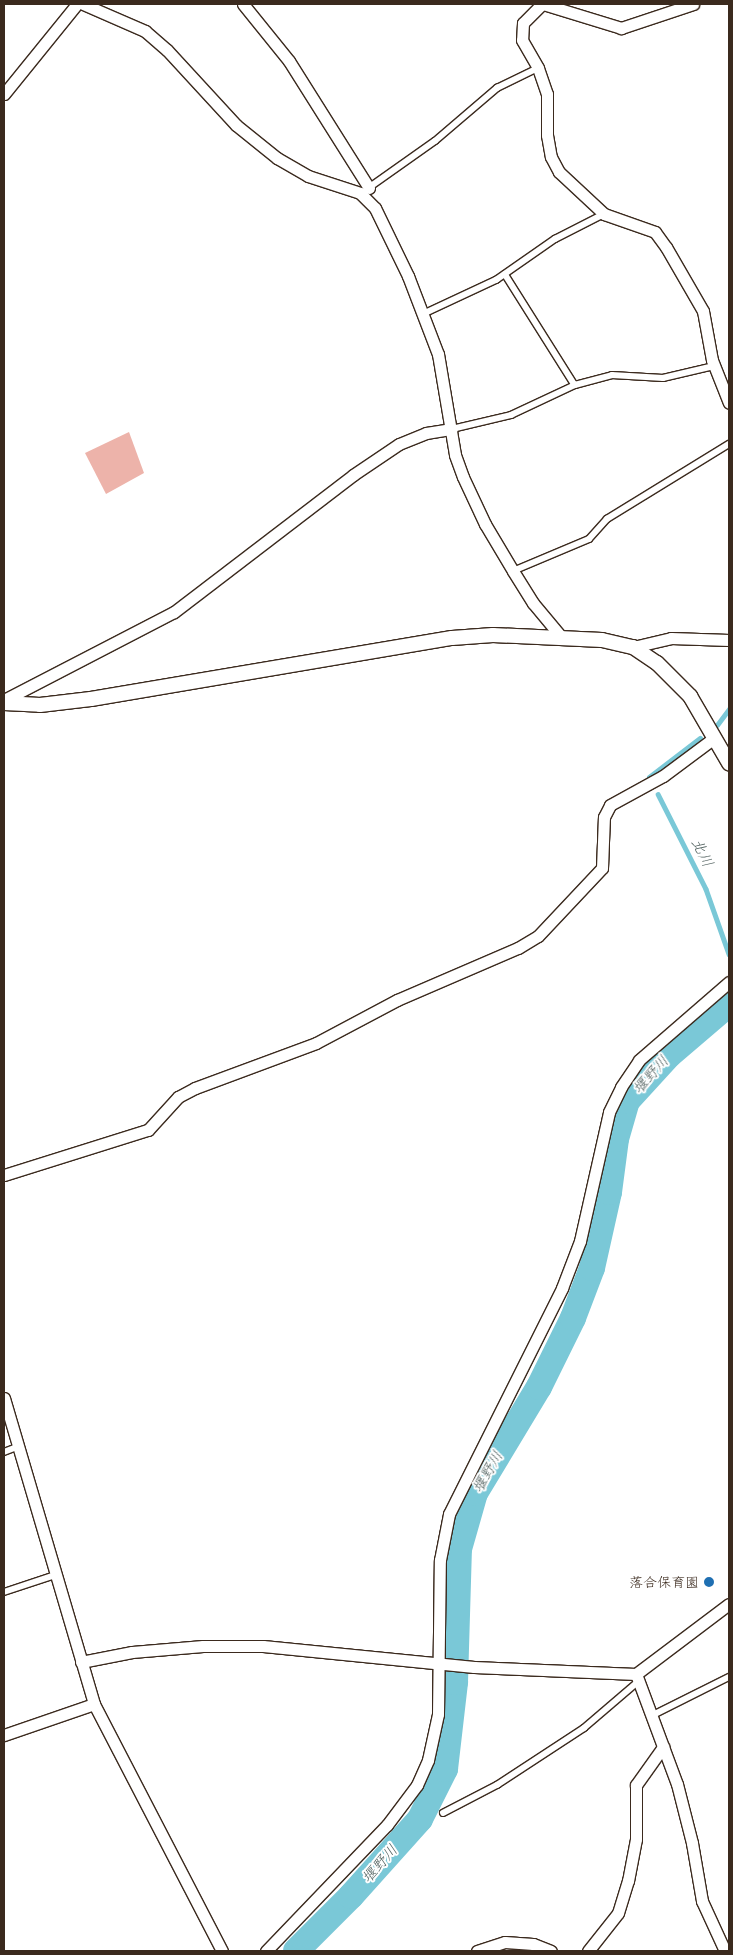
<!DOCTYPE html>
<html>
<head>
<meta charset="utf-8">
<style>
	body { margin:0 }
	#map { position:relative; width:733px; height:1955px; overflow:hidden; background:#fff; font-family:"Shantell Sans","Klee One",sans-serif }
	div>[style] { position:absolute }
	.stream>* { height:4.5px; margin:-2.25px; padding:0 2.25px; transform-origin:2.25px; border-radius:2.25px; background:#7ac8d7 }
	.river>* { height:26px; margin:-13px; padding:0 13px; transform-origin:13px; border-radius:13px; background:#7ac8d7 }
	.building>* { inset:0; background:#edb3aa }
	.roads { filter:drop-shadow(1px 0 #3b2a1e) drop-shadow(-1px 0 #3b2a1e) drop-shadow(0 1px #3b2a1e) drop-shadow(0 -1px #3b2a1e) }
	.service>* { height:5.5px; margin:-2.75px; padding:0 2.75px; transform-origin:2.75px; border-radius:2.75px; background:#fff }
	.minor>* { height:11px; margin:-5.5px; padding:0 5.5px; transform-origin:5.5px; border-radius:5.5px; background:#fff }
	.tertiary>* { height:14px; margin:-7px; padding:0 7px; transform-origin:7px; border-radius:7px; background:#fff }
	.dots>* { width:14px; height:14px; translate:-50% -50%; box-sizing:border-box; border:2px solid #fff; border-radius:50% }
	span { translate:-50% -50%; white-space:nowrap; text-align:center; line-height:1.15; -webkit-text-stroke:4px #fff; paint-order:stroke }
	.poi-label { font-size:14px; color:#3b2a1e }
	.right { translate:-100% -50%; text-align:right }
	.water-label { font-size:15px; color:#51615f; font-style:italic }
	.frame { position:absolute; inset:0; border:5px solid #3b2a1e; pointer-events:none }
</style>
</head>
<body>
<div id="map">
	<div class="stream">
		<i style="left:717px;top:725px;width:20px;rotate:-53deg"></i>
		<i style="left:649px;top:777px;width:64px;rotate:-37.4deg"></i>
		<i style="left:658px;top:794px;width:106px;rotate:63.2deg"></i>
		<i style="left:706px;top:889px;width:69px;rotate:70.5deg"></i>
	</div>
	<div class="river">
		<i style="left:296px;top:1951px;width:78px;rotate:-45deg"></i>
		<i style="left:351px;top:1896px;width:103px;rotate:-48.1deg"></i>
		<i style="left:420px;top:1819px;width:56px;rotate:-63.4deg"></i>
		<i style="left:445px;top:1769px;width:88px;rotate:-83.4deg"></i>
		<i style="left:455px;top:1682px;width:133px;rotate:-88.3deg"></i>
		<i style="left:459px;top:1549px;width:58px;rotate:-74.1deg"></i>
		<i style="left:475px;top:1493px;width:124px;rotate:-58.9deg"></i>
		<i style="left:539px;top:1387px;width:77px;rotate:-63.8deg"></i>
		<i style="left:573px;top:1318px;width:53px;rotate:-69.2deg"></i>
		<i style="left:592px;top:1268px;width:78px;rotate:-77.4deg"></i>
		<i style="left:609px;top:1192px;width:53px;rotate:-82.5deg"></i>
		<i style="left:616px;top:1139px;width:40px;rotate:-74deg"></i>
		<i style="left:627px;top:1101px;width:62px;rotate:-47.6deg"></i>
		<i style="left:669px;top:1055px;width:79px;rotate:-40.4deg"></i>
	</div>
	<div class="building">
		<i style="clip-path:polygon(129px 432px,144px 473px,106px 494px,85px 453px)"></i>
	</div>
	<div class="roads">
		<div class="service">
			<i style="left:367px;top:189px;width:83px;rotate:-35.2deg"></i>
			<i style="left:435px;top:141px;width:82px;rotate:-40.5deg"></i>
			<i style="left:497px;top:88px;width:46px;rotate:-26deg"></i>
			<i style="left:505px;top:274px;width:131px;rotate:57.8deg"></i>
			<i style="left:423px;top:314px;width:81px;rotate:-25deg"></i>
			<i style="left:496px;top:280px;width:72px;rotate:-34.8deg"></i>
			<i style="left:555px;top:239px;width:55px;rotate:-27deg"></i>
			<i style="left:452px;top:429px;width:61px;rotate:-13.3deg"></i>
			<i style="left:511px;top:415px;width:71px;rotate:-25.1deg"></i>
			<i style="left:575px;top:385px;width:38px;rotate:-15deg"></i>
			<i style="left:612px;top:375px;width:51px;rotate:3.4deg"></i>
			<i style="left:663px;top:378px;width:52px;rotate:-13.2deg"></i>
			<i style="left:513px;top:571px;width:82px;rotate:-22.8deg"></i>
			<i style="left:589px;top:539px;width:27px;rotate:-48deg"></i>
			<i style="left:607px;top:519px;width:143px;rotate:-31.6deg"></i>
			<i style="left:4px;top:1452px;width:14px;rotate:-21deg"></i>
			<i style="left:4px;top:1592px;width:54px;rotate:-18.4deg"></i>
			<i style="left:651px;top:1716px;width:87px;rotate:-26.6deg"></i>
			<i style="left:443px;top:1813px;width:61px;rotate:-27.4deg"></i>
			<i style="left:497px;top:1785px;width:104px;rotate:-33.2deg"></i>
			<i style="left:584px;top:1728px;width:72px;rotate:-40.5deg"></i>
		</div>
		<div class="minor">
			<i style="left:83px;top:4px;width:68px;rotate:23.5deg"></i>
			<i style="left:145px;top:31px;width:29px;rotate:41deg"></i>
			<i style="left:167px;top:50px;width:102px;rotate:47.4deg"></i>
			<i style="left:236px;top:125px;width:53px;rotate:38.8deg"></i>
			<i style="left:277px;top:158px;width:36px;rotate:30deg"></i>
			<i style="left:308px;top:176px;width:55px;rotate:18.1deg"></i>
			<i style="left:360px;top:193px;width:21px;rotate:45deg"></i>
			<i style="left:375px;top:208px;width:76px;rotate:64.1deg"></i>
			<i style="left:408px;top:276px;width:84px;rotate:69deg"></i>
			<i style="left:438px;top:354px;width:102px;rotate:80.4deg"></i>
			<i style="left:455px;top:455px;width:23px;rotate:70deg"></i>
			<i style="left:463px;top:477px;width:52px;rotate:64.9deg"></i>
			<i style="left:485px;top:524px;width:55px;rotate:59.2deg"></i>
			<i style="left:513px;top:571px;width:38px;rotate:58deg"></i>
			<i style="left:533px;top:603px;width:47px;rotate:50.2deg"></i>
			<i style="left:243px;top:4px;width:73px;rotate:51.1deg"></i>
			<i style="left:289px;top:61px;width:150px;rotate:57.8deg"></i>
			<i style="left:542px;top:4px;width:27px;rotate:135deg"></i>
			<i style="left:523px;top:23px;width:17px;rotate:93deg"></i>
			<i style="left:522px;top:40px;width:32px;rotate:60deg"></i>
			<i style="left:538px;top:68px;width:28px;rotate:71deg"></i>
			<i style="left:547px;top:94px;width:41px;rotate:90deg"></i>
			<i style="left:547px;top:135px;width:22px;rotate:80deg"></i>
			<i style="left:551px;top:157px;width:17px;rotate:62deg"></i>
			<i style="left:559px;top:172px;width:62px;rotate:43deg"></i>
			<i style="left:604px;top:214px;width:54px;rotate:19.4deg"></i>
			<i style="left:655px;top:232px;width:19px;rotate:54deg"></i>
			<i style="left:666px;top:247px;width:74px;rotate:60deg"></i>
			<i style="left:703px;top:311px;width:50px;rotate:79.6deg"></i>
			<i style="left:712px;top:360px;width:46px;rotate:68.4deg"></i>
			<i style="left:543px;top:4px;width:82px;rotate:17.1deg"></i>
			<i style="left:621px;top:28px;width:76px;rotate:-18.4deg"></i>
			<i style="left:4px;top:94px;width:116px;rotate:-51deg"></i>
			<i style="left:633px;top:647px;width:39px;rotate:-13deg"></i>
			<i style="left:671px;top:638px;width:58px;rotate:2deg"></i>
			<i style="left:4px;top:700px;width:191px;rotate:-27.4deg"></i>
			<i style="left:174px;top:612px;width:225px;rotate:-37.4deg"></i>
			<i style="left:353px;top:475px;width:55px;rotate:-34deg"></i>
			<i style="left:399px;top:444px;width:29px;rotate:-22deg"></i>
			<i style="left:426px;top:433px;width:26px;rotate:-9deg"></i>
			<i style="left:4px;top:1175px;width:151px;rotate:-17.4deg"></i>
			<i style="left:148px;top:1130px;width:45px;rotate:-47.7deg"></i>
			<i style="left:178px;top:1097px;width:19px;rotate:-28deg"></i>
			<i style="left:195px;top:1088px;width:129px;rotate:-20.4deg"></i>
			<i style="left:316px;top:1043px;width:92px;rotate:-28deg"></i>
			<i style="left:397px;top:1000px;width:132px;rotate:-23.3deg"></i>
			<i style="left:518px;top:948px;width:23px;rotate:-31deg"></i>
			<i style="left:538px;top:936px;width:93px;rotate:-46.7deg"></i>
			<i style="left:602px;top:868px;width:51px;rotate:-87.8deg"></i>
			<i style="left:604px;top:817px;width:13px;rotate:-63deg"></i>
			<i style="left:610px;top:805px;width:60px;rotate:-28.7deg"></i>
			<i style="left:663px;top:776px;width:64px;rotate:-36.7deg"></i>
			<i style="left:4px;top:1398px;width:319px;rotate:73.6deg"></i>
			<i style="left:94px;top:1704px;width:278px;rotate:62.6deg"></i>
			<i style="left:81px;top:1662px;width:52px;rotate:-11.1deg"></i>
			<i style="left:132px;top:1652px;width:71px;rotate:-4.8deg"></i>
			<i style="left:203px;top:1646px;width:60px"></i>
			<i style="left:263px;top:1646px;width:212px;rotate:5.7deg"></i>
			<i style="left:474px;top:1667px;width:162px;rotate:2.5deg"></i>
			<i style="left:636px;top:1674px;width:116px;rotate:-37deg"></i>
			<i style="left:636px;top:1674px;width:117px;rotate:69.6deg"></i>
			<i style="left:677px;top:1784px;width:61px;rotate:75.7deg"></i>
			<i style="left:692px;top:1843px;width:59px;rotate:80.2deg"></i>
			<i style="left:702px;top:1901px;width:55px;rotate:65.3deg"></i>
			<i style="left:4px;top:1735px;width:95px;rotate:-19deg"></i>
			<i style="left:266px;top:1951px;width:175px;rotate:-46.2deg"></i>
			<i style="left:387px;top:1825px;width:50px;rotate:-53.1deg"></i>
			<i style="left:417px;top:1785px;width:27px;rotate:-66deg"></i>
			<i style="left:428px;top:1760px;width:47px;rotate:-77.7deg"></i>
			<i style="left:438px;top:1714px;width:154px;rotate:-89.3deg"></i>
			<i style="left:440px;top:1560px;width:47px;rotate:-78.9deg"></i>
			<i style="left:449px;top:1514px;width:253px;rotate:-63.4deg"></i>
			<i style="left:562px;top:1288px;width:50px;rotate:-69deg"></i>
			<i style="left:580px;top:1241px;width:132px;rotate:-77.3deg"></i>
			<i style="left:609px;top:1112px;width:28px;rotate:-64deg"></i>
			<i style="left:621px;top:1087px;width:32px;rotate:-56deg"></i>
			<i style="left:639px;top:1060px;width:119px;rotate:-40.9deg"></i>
			<i style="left:477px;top:1951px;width:29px;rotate:-18deg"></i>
			<i style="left:505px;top:1942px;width:28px;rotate:4deg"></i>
			<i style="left:533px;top:1944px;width:19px;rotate:21deg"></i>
			<i style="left:588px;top:1951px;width:48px;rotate:-51.7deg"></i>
			<i style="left:618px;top:1913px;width:34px;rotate:-73deg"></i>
			<i style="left:628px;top:1881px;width:43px;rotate:-79.2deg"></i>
			<i style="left:636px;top:1839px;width:54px;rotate:-90deg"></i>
			<i style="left:636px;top:1785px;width:47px;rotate:-54.6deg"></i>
		</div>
		<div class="tertiary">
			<i style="left:4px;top:703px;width:36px;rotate:3deg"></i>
			<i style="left:40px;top:705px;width:51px;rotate:-6.7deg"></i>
			<i style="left:91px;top:699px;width:366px;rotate:-9.6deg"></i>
			<i style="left:452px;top:638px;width:41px;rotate:-4.2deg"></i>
			<i style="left:493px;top:635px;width:109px;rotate:2.6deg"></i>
			<i style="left:602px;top:640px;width:32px;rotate:13deg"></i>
			<i style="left:633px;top:647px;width:29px;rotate:34deg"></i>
			<i style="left:657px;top:663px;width:47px;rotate:45deg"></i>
			<i style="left:690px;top:696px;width:78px;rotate:59.8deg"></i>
		</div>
	</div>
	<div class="dots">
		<i style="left:709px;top:1582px;background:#1f6fb2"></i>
	</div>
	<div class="poi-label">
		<span class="right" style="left:699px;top:1582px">落合保育園</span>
	</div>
	<div class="water-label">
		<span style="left:702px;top:853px;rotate:63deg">北川</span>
		<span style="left:651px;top:1075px;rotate:-48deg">堰野川</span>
		<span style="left:488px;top:1472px;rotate:-60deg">堰野川</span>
		<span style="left:380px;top:1864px;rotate:-48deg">堰野川</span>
	</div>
	<div class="frame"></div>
</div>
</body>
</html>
